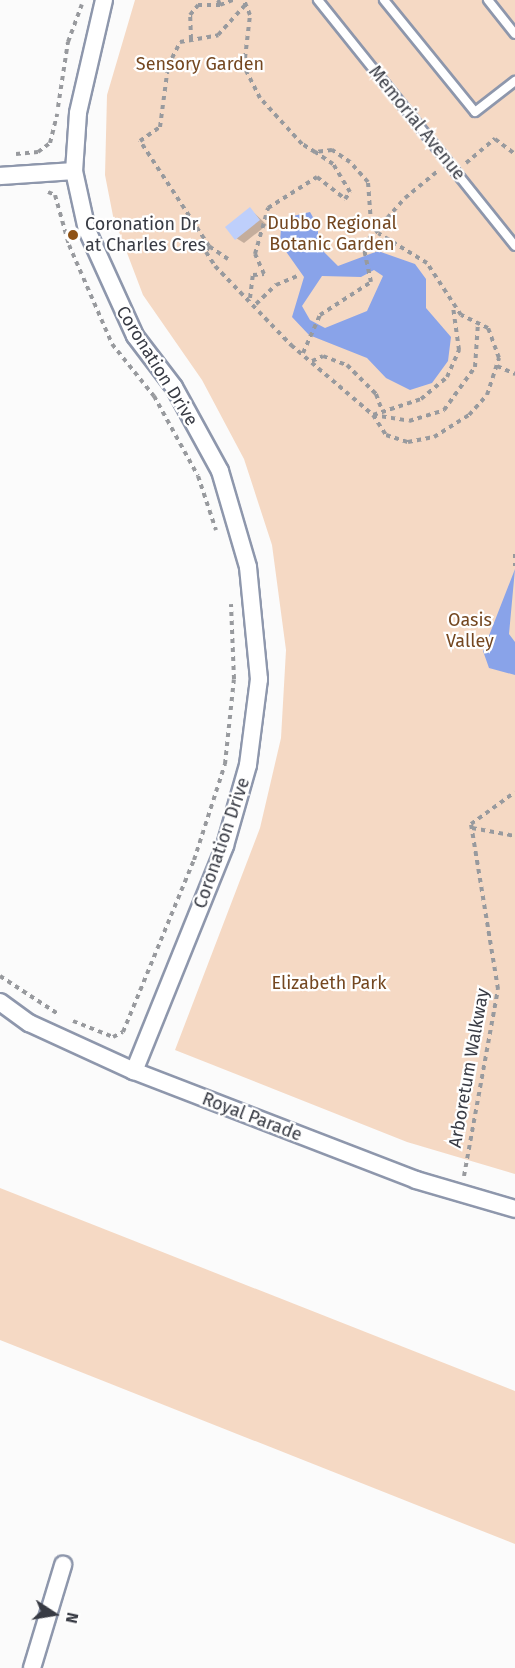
<!DOCTYPE html>
<html>
<head>
<meta charset="utf-8">
<style>
	body { margin:0 }
	#map { position:relative; width:515px; height:1668px; overflow:hidden; background:#fbfbfb; font-family:"Fira Sans",sans-serif }
	div>[style] { position:absolute }
	.green>* { inset:0; background:#f5d9c4 }
	.water>* { inset:0; background:#89a3e9 }
	.shadow>* { inset:0; background:#0003 }
	.building>* { inset:0; background:#becffb }
	.path>* { height:4px; margin-top:-2px; transform-origin:0; background:repeating-linear-gradient(90deg,#989a9e 0 4.5px,transparent 0 9px) }
	.roads { filter:drop-shadow(2px 0 #8e97ac) drop-shadow(-2px 0 #8e97ac) drop-shadow(0 2px #8e97ac) drop-shadow(0 -2px #8e97ac) }
	.service>* { height:8px; margin:-4px; padding:0 4px; transform-origin:4px; border-radius:4px; background:#fff }
	.minor>* { height:16px; margin:-8px; padding:0 8px; transform-origin:8px; border-radius:8px; background:#fff }
	.dots>* { width:16px; height:16px; translate:-50% -50%; box-sizing:border-box; border:3px solid #fff; border-radius:50% }
	span { translate:-50% -50%; white-space:nowrap; text-align:center; line-height:1.15; -webkit-text-stroke:4.5px #fff; paint-order:stroke }
	.park-label { font-size:18px; color:#744720 }
	.street-label { font-size:18px; color:#383b44 }
	.poi-label { font-size:18px; color:#383b44 }
	.left { translate:0 -50%; text-align:left }
	.north { position:absolute; left:24px; top:1584px; width:60px; height:60px; -webkit-text-stroke:4px #fff; paint-order:stroke; rotate:102deg; font-size:16px; font-weight:700; line-height:24px; text-align:center; color:#383b44 }
	.north::after { content:''; display:block; margin:auto; width:21px; height:27px; background:#383b44; clip-path:polygon(50% 0,100% 100%,50% 72%,0 100%) }
</style>
</head>
<body>
<div id="map">
	<div class="green">
		<i style="clip-path:polygon(135px 0,515px 0,515px 1174px,407px 1142px,175px 1050px,260px 828px,281px 738px,286px 650px,272px 545px,244px 459px,202px 380px,143px 295px,113px 216px,105px 175px,107px 95px)"></i>
		<i style="clip-path:polygon(0 1188px,515px 1391px,515px 1544px,0 1340px)"></i>
	</div>
	<div class="water">
		<i style="clip-path:polygon(evenodd,310px 212px,318px 226px,318px 246px,338px 266px,378px 251px,415px 264px,426px 279px,426px 308px,451px 337px,448px 361px,432px 383px,410px 390px,386px 378px,367px 358px,309px 335px,292px 317px,304px 277px,280px 243px,281px 228px,293px 216px,310px 212px,374px 270px,383px 276px,367px 311px,325px 328px,310px 320px,302px 306px,322px 276px,361px 277px,374px 270px)"></i>
		<i style="clip-path:polygon(515px 569px,509px 634px,515px 642px,515px 675px,489px 668px,483px 651px)"></i>
	</div>
	<div class="shadow">
		<i style="clip-path:polygon(250px 209px,267px 225px,244px 243px,236px 238px)"></i>
	</div>
	<div class="building">
		<i style="clip-path:polygon(250px 207px,260px 220px,235px 240px,225px 227px)"></i>
	</div>
	<div class="path">
		<i style="left:218px;top:0;width:5px;rotate:68deg"></i>
		<i style="left:220px;top:5px;width:14px;rotate:-21deg"></i>
		<i style="left:191px;top:39px;width:24px;rotate:-92deg"></i>
		<i style="left:190px;top:15px;width:13px;rotate:-51deg"></i>
		<i style="left:198px;top:5px;width:22px"></i>
		<i style="left:58px;top:107px;width:66px;rotate:-81.3deg"></i>
		<i style="left:68px;top:42px;width:40px;rotate:-69.8deg"></i>
		<i style="left:16px;top:154px;width:22px;rotate:-5deg"></i>
		<i style="left:38px;top:152px;width:15px;rotate:-37deg"></i>
		<i style="left:50px;top:143px;width:30px;rotate:-76deg"></i>
		<i style="left:466px;top:163px;width:38px;rotate:-40deg"></i>
		<i style="left:495px;top:139px;width:25px;rotate:37deg"></i>
		<i style="left:48px;top:192px;width:8px;rotate:23deg"></i>
		<i style="left:55px;top:195px;width:52px;rotate:74.4deg"></i>
		<i style="left:69px;top:245px;width:108px;rotate:66.5deg"></i>
		<i style="left:112px;top:344px;width:67px;rotate:51.1deg"></i>
		<i style="left:154px;top:396px;width:91px;rotate:61.2deg"></i>
		<i style="left:198px;top:476px;width:57px;rotate:71.6deg"></i>
		<i style="left:209px;top:246px;width:126px;rotate:-123.3deg"></i>
		<i style="left:140px;top:141px;width:24px;rotate:-35deg"></i>
		<i style="left:160px;top:127px;width:62px;rotate:-82.5deg"></i>
		<i style="left:168px;top:66px;width:27px;rotate:-63deg"></i>
		<i style="left:180px;top:42px;width:39px;rotate:-10deg"></i>
		<i style="left:218px;top:35px;width:42px;rotate:-47.9deg"></i>
		<i style="left:228px;top:259px;width:23px;rotate:-146deg"></i>
		<i style="left:209px;top:246px;width:7px;rotate:117deg"></i>
		<i style="left:206px;top:252px;width:17px;rotate:57deg"></i>
		<i style="left:215px;top:266px;width:110px;rotate:46.1deg"></i>
		<i style="left:291px;top:345px;width:108px;rotate:40.5deg"></i>
		<i style="left:373px;top:415px;width:24px;rotate:57deg"></i>
		<i style="left:386px;top:435px;width:23px;rotate:18deg"></i>
		<i style="left:408px;top:442px;width:26px;rotate:-11deg"></i>
		<i style="left:434px;top:437px;width:41px;rotate:-32.2deg"></i>
		<i style="left:469px;top:415px;width:27px;rotate:-48deg"></i>
		<i style="left:487px;top:395px;width:39px;rotate:-72deg"></i>
		<i style="left:499px;top:358px;width:32px;rotate:-110deg"></i>
		<i style="left:488px;top:328px;width:30px;rotate:-154deg"></i>
		<i style="left:461px;top:315px;width:62px;rotate:-123.2deg"></i>
		<i style="left:427px;top:263px;width:57px;rotate:-148.5deg"></i>
		<i style="left:378px;top:233px;width:12px;rotate:-125deg"></i>
		<i style="left:371px;top:223px;width:41px;rotate:-94.2deg"></i>
		<i style="left:368px;top:182px;width:27px;rotate:-132deg"></i>
		<i style="left:350px;top:162px;width:22px;rotate:-146deg"></i>
		<i style="left:332px;top:150px;width:17px;rotate:173deg"></i>
		<i style="left:315px;top:152px;width:15px;rotate:-148deg"></i>
		<i style="left:302px;top:144px;width:62px;rotate:-132.4deg"></i>
		<i style="left:260px;top:98px;width:35px;rotate:-117deg"></i>
		<i style="left:244px;top:67px;width:52px;rotate:-83.4deg"></i>
		<i style="left:250px;top:15px;width:16px;rotate:-112deg"></i>
		<i style="left:250px;top:298px;width:23px;rotate:-83deg"></i>
		<i style="left:253px;top:275px;width:11px;rotate:-5deg"></i>
		<i style="left:264px;top:274px;width:22px;rotate:-114deg"></i>
		<i style="left:255px;top:254px;width:48px;rotate:-74.2deg"></i>
		<i style="left:268px;top:208px;width:58px;rotate:-32.3deg"></i>
		<i style="left:317px;top:177px;width:36px;rotate:38deg"></i>
		<i style="left:345px;top:199px;width:9px;rotate:-54deg"></i>
		<i style="left:350px;top:192px;width:33px;rotate:-121deg"></i>
		<i style="left:333px;top:164px;width:22px;rotate:-146deg"></i>
		<i style="left:256px;top:304px;width:28px;rotate:-44deg"></i>
		<i style="left:276px;top:285px;width:26px;rotate:-23deg"></i>
		<i style="left:303px;top:353px;width:42px;rotate:-65.9deg"></i>
		<i style="left:320px;top:315px;width:61px;rotate:-32.9deg"></i>
		<i style="left:371px;top:282px;width:38px;rotate:-102deg"></i>
		<i style="left:363px;top:245px;width:63px;rotate:-48.2deg"></i>
		<i style="left:405px;top:198px;width:44px;rotate:-39.5deg"></i>
		<i style="left:312px;top:361px;width:12px;rotate:-24deg"></i>
		<i style="left:323px;top:356px;width:26px;rotate:21deg"></i>
		<i style="left:347px;top:365px;width:41px;rotate:45deg"></i>
		<i style="left:376px;top:394px;width:15px;rotate:70deg"></i>
		<i style="left:497px;top:366px;width:20px;rotate:24deg"></i>
		<i style="left:373px;top:415px;width:36px;rotate:9deg"></i>
		<i style="left:409px;top:421px;width:37px;rotate:-17deg"></i>
		<i style="left:444px;top:410px;width:53px;rotate:-54.2deg"></i>
		<i style="left:475px;top:367px;width:44px;rotate:-86.1deg"></i>
		<i style="left:373px;top:415px;width:51px;rotate:-18.4deg"></i>
		<i style="left:421px;top:399px;width:34px;rotate:-40deg"></i>
		<i style="left:447px;top:377px;width:30px;rotate:-66deg"></i>
		<i style="left:459px;top:350px;width:43px;rotate:-97.9deg"></i>
		<i style="left:515px;top:554px;width:12px;rotate:90deg"></i>
		<i style="left:472px;top:828px;width:44px;rotate:10.5deg"></i>
		<i style="left:0;top:976px;width:69px;rotate:33.2deg"></i>
		<i style="left:73px;top:1021px;width:43px;rotate:21.8deg"></i>
		<i style="left:113px;top:1037px;width:11px;rotate:-27deg"></i>
		<i style="left:123px;top:1032px;width:186px;rotate:-67.6deg"></i>
		<i style="left:194px;top:860px;width:101px;rotate:-72.1deg"></i>
		<i style="left:225px;top:764px;width:85px;rotate:-84deg"></i>
		<i style="left:234px;top:679px;width:75px;rotate:-92.3deg"></i>
		<i style="left:464px;top:1176px;width:190px;rotate:-79.7deg"></i>
		<i style="left:498px;top:989px;width:167px;rotate:-99.3deg"></i>
		<i style="left:471px;top:824px;width:54px;rotate:-36deg"></i>
	</div>
	<div class="roads">
		<div class="service">
			<i style="left:318px;top:0;width:315px;rotate:51.3deg"></i>
			<i style="left:384px;top:0;width:144px;rotate:50.9deg"></i>
			<i style="left:475px;top:112px;width:51px;rotate:-37.8deg"></i>
			<i style="left:488px;top:0;width:43px;rotate:51.5deg"></i>
		</div>
		<div class="minor">
			<i style="left:104px;top:0;width:116px;rotate:103deg"></i>
			<i style="left:78px;top:113px;width:58px;rotate:93.9deg"></i>
			<i style="left:74px;top:171px;width:60px;rotate:77.6deg"></i>
			<i style="left:87px;top:230px;width:116px;rotate:65.6deg"></i>
			<i style="left:135px;top:336px;width:64px;rotate:52.6deg"></i>
			<i style="left:174px;top:387px;width:96px;rotate:61.3deg"></i>
			<i style="left:220px;top:471px;width:100px;rotate:73.7deg"></i>
			<i style="left:248px;top:567px;width:113px;rotate:84.4deg"></i>
			<i style="left:259px;top:679px;width:87px;rotate:97.3deg"></i>
			<i style="left:248px;top:765px;width:84px;rotate:105.9deg"></i>
			<i style="left:225px;top:846px;width:243px;rotate:112deg"></i>
			<i style="left:0;top:176px;width:74px;rotate:-3.9deg"></i>
			<i style="left:0;top:1002px;width:36px;rotate:36deg"></i>
			<i style="left:29px;top:1023px;width:115px;rotate:24.6deg"></i>
			<i style="left:134px;top:1071px;width:302px;rotate:21.1deg"></i>
			<i style="left:416px;top:1180px;width:103px;rotate:16.3deg"></i>
			<i style="left:32px;top:1668px;width:108px;rotate:-73.2deg"></i>
		</div>
	</div>
	<div class="dots">
		<i style="left:73px;top:235px;background:#8f5215"></i>
	</div>
	<div class="park-label">
		<span style="left:200px;top:64px">Sensory Garden</span>
		<span style="left:332px;top:234px">Dubbo Regional<br>Botanic Garden</span>
		<span style="left:470px;top:631px">Oasis<br>Valley</span>
		<span style="left:329px;top:983px">Elizabeth Park</span>
	</div>
	<div class="street-label">
		<span style="left:417px;top:123px;rotate:51deg">Memorial Avenue</span>
		<span style="left:157px;top:366px;rotate:58deg">Coronation Drive</span>
		<span style="left:222px;top:843px;rotate:-71deg">Coronation Drive</span>
		<span style="left:469px;top:1068px;rotate:-80deg">Arboretum Walkway</span>
		<span style="left:252px;top:1117px;rotate:21deg">Royal Parade</span>
	</div>
	<div class="poi-label">
		<span class="left" style="left:85px;top:235px">Coronation Dr<br>at Charles Cres</span>
	</div>
	<div class="north">N</div>
</div>
</body>
</html>
